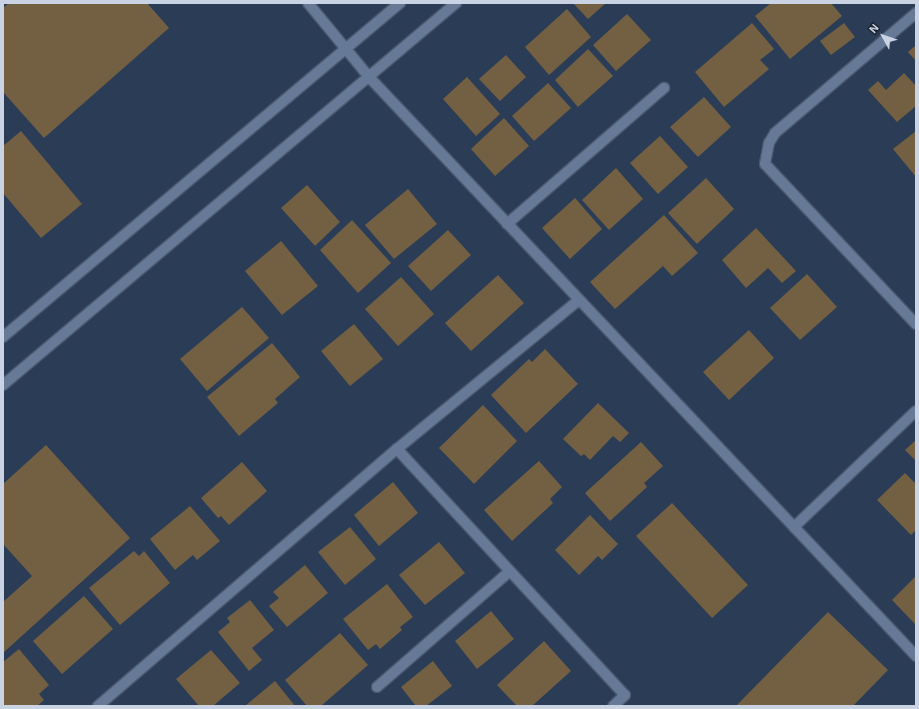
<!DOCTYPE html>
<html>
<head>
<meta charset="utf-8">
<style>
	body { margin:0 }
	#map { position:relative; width:919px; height:709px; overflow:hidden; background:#2b3c56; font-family:"Exo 2",sans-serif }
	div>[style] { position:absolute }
	.building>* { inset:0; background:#736042 }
	.roads { filter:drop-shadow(1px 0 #4a586e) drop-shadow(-1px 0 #4a586e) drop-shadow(0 1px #4a586e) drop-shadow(0 -1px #4a586e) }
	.minor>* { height:10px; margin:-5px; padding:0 5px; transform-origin:5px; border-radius:5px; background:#667a97 }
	span { translate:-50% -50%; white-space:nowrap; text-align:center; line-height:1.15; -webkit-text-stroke:3px #1b232f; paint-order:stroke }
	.frame { position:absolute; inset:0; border:4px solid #c9d3e4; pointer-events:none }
	.north { position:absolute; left:863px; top:16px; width:40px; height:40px; -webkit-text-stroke:3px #1b232f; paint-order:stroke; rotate:310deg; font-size:11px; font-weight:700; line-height:16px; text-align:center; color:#c9d3e4 }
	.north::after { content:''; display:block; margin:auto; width:14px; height:18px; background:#c9d3e4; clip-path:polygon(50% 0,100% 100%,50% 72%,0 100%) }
</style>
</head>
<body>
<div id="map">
	<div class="building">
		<i style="clip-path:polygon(9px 3px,147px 3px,169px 28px,44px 138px,3px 92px,3px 8px)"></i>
		<i style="clip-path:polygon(573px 3px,606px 3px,588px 19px)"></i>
		<i style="clip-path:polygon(771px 3px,831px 3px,842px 16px,790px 59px,755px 16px)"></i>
		<i style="clip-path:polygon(567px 9px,591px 37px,549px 75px,525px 47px)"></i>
		<i style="clip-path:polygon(627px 14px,651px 40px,616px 71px,593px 45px)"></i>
		<i style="clip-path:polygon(752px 23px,774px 49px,760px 60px,769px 69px,724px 107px,695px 72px)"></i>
		<i style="clip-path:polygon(844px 23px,855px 37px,831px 55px,820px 41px)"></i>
		<i style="clip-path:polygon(916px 45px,916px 61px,908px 52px)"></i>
		<i style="clip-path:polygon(588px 49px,613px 76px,578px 107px,555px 80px)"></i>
		<i style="clip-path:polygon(506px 55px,526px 77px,500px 101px,479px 79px)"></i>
		<i style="clip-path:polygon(904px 73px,916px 86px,916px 106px,897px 122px,868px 90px,878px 81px,886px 90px)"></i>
		<i style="clip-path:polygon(467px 77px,500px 114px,476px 136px,443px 99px)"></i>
		<i style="clip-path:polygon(548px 83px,571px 108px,534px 141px,512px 116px)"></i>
		<i style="clip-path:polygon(704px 97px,731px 127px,698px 157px,670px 127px)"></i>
		<i style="clip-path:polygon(504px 118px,529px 146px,495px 176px,471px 149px)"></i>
		<i style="clip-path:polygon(21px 131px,82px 204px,41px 238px,3px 193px,3px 146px)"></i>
		<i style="clip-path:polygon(916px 131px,916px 177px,893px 149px)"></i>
		<i style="clip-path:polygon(660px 136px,688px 167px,658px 194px,630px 163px)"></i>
		<i style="clip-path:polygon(616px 168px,643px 199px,609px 230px,582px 200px)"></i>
		<i style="clip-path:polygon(706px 178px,734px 209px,697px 244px,668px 213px)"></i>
		<i style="clip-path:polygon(307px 185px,340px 222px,315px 246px,281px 208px)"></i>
		<i style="clip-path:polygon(408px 189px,437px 224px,394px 259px,365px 225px)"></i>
		<i style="clip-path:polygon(575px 198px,602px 229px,570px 259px,542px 228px)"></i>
		<i style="clip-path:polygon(664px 215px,698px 253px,672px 276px,663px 266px,615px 309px,590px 282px)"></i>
		<i style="clip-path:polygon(352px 220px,391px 263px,358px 293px,320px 250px)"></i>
		<i style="clip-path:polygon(756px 228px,796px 271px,782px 283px,768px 268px,746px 288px,722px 260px)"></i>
		<i style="clip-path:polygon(448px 230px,471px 255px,431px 291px,408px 266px)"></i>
		<i style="clip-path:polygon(281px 241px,318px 286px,282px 315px,245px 271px)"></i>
		<i style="clip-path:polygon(807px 274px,837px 307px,800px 340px,770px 308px)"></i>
		<i style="clip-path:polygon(498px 275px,524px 303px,471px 351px,445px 323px)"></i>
		<i style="clip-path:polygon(401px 277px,434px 314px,398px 346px,365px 309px)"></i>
		<i style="clip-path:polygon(242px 307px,269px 338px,207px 391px,180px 359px)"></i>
		<i style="clip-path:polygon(354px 324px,383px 359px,350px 386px,321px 351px)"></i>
		<i style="clip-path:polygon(749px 330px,774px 358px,729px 400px,703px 372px)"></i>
		<i style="clip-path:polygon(272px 343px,300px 377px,275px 399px,278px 403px,239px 436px,207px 397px)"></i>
		<i style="clip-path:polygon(545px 349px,578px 384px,526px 433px,491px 395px,529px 359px,532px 362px)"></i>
		<i style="clip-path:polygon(598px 403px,629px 433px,620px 442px,613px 436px,590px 460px,584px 454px,581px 456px,563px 439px)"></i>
		<i style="clip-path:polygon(483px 405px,517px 441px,474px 484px,439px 448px)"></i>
		<i style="clip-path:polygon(916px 440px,916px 461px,905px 450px)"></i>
		<i style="clip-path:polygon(641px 442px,663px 466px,644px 483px,647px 487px,610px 521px,585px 493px)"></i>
		<i style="clip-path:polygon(46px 445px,130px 538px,3px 653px,3px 602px,32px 576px,3px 544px,3px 484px)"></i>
		<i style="clip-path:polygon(539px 461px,562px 487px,550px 499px,553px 503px,512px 541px,484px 510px)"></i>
		<i style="clip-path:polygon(242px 462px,267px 491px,229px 525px,221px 516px,218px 518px,201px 498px)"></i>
		<i style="clip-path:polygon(905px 473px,916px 484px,916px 530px,911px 535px,877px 500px)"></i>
		<i style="clip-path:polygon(393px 482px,418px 513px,379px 546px,354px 515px)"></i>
		<i style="clip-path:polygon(672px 503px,748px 585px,712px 618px,636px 536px)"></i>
		<i style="clip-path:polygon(190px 506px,220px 541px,197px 560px,193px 555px,175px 570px,150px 539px)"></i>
		<i style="clip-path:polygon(590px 515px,618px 544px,602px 560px,598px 556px,579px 575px,555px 550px)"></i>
		<i style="clip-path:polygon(350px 527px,376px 559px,345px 585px,318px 552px)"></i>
		<i style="clip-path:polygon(439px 542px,465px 573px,425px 605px,399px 575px)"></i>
		<i style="clip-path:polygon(134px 551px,139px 556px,144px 551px,170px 583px,120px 625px,89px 588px)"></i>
		<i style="clip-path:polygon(305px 565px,328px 593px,287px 627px,269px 606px,279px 598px,273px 592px)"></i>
		<i style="clip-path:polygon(916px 576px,916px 625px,892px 600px)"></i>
		<i style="clip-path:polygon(387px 584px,413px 617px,400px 627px,402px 630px,380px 649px,376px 644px,368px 650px,343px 619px)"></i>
		<i style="clip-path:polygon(84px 596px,113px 629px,62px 674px,33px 641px)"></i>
		<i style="clip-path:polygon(250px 600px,274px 630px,252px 648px,262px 660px,249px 671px,218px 632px,230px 622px,227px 618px)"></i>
		<i style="clip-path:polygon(491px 611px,514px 639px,477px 669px,455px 641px)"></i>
		<i style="clip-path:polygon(828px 612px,888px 670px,853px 706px,736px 706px)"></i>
		<i style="clip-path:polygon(340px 633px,368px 665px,321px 706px,307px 706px,285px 680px)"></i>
		<i style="clip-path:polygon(544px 641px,571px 671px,532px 706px,517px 706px,497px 685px)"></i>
		<i style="clip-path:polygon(19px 649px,49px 685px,39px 694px,44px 700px,37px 706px,3px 706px,3px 662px)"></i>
		<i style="clip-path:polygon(211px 650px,240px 683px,213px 706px,199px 706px,176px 679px)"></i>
		<i style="clip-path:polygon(433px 661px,452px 686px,426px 706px,416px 706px,401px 687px)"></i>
		<i style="clip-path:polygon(275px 681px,295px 706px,245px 706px)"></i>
	</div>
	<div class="roads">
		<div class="minor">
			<i style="left:308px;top:3px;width:96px;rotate:50.5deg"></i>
			<i style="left:369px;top:77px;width:797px;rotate:46.63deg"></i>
			<i style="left:916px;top:13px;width:185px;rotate:139.6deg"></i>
			<i style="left:775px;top:133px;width:12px;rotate:121deg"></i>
			<i style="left:769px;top:143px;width:21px;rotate:101deg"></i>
			<i style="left:765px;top:164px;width:220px;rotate:46.7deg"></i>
			<i style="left:507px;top:224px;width:208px;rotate:-40.9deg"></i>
			<i style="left:3px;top:337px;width:519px;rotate:-40.07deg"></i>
			<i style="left:3px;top:385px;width:593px;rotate:-40.14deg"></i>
			<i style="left:397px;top:449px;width:335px;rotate:47.2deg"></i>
			<i style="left:625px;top:695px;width:16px;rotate:137deg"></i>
			<i style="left:794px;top:527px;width:168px;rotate:-43.6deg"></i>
			<i style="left:377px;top:687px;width:176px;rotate:-41.1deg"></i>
			<i style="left:98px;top:706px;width:394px;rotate:-40.7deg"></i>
			<i style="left:397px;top:449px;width:235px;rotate:-39.3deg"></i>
		</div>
	</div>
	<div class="frame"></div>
	<div class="north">N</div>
</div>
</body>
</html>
